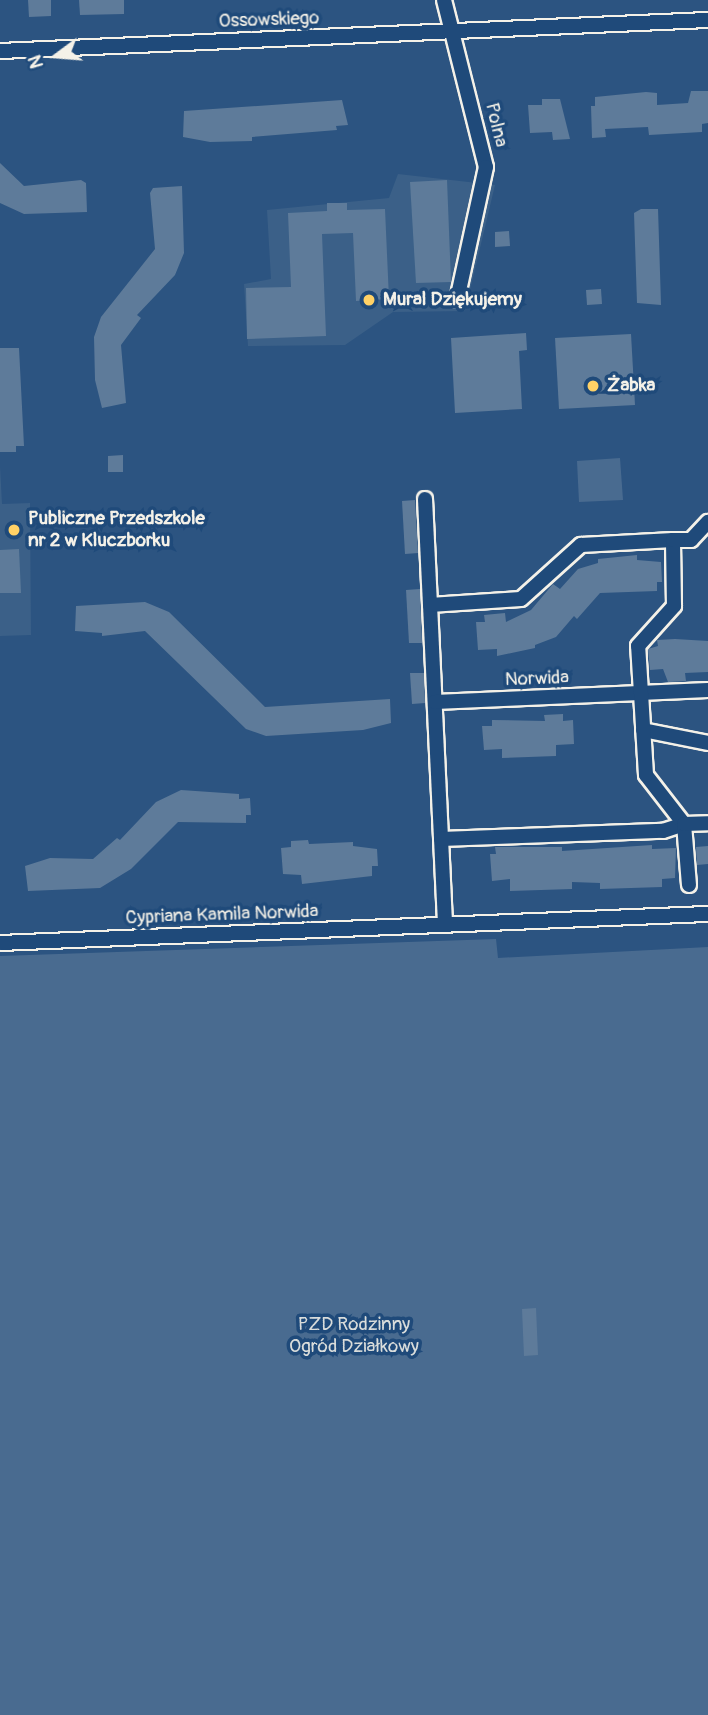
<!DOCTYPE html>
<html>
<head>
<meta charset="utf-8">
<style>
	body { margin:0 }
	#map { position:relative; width:708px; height:1715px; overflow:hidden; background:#2c5481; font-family:Pangolin,sans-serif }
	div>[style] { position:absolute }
	.built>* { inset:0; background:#3b6088 }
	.green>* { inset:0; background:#496b90 }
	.building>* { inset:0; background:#5e7b9a }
	.roads { filter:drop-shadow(2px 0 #f4f1e8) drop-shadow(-2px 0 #f4f1e8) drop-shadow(0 2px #f4f1e8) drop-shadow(0 -2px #f4f1e8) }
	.minor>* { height:14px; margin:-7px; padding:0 7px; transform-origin:7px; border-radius:7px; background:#1f4a7a }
	.dots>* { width:19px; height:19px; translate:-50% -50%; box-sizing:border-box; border:4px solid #1f4a7a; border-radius:50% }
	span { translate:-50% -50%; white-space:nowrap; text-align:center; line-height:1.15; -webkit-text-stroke:7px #1f4a7a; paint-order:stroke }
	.street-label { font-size:19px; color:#f4f1e8 }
	.poi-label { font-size:19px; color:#f4f1e8; font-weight:700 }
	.left { translate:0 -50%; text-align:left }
	.park-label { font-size:19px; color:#dadddb }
	.north { position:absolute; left:21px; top:21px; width:70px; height:70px; -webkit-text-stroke:5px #1f4a7a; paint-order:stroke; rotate:254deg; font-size:19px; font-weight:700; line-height:28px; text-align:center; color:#f4f1e8 }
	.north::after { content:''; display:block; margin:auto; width:24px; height:32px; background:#f4f1e8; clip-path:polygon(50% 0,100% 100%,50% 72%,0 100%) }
</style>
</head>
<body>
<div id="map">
	<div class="built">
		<i style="clip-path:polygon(398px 174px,495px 185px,465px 311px,393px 312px,345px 345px,248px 346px,244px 284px,271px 279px,267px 210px,389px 198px)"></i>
		<i style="clip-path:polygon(0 466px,2px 504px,30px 503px,31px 635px,0 636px)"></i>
	</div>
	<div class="green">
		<i style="clip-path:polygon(620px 458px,623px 500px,579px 502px,577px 461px)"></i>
		<i style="clip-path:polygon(496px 939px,498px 958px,708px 947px,708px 1715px,0 1715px,0 956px)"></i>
	</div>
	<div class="building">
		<i style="clip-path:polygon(28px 0,51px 0,51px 16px,29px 17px)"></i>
		<i style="clip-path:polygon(79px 0,124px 0,124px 14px,80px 15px)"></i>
		<i style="clip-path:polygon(691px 91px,708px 91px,708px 123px,702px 124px,702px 132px,649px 135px,648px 127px,605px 129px,606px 137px,592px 138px,591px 106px,595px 106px,595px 97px,646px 92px,657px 93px,657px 105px,688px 103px)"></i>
		<i style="clip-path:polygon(542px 99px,560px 99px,570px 139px,553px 140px,552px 132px,530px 133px,528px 105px,542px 105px)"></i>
		<i style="clip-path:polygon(342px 100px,348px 125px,336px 126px,337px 130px,252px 137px,252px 141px,210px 142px,183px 137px,184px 111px)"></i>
		<i style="clip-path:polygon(0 163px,24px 186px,81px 180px,86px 183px,87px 212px,24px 214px,0 203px)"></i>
		<i style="clip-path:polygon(447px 180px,451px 282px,416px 283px,410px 182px)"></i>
		<i style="clip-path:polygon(182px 186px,184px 253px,175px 275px,137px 315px,141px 318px,121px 345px,126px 403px,102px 408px,95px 380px,94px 337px,101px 317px,155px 249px,150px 193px,153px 188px)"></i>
		<i style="clip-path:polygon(327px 203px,347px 203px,347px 210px,385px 209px,389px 299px,356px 301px,353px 233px,322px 234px,326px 336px,247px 339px,246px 288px,291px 287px,288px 213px,327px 211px)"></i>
		<i style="clip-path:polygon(641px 209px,658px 209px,661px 305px,637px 303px,634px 213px)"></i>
		<i style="clip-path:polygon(509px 231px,510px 246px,495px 247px,495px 232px)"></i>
		<i style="clip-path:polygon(601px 289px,602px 304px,587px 305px,586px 290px)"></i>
		<i style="clip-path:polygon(526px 333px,527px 350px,519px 351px,522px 409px,455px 413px,451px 338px)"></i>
		<i style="clip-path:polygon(631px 334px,635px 405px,559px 409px,555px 338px)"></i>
		<i style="clip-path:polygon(0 348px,19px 348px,24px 446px,16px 446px,16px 452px,0 452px)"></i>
		<i style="clip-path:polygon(123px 455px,123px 472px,108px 472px,108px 456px)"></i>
		<i style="clip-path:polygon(415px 500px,418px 553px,405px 554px,402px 501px)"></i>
		<i style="clip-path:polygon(19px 549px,21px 593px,0 593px,0 550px)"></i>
		<i style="clip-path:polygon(637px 555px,637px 560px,661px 562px,662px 582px,657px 582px,657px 591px,600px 593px,577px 619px,574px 616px,556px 637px,535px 645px,535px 648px,497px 656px,497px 649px,478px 650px,476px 622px,485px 622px,484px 615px,505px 613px,506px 622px,531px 610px,553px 584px,560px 589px,578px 569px,598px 563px,598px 559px)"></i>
		<i style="clip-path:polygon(420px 589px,422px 643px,409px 643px,406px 590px)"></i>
		<i style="clip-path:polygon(145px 602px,169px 612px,265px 707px,390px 699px,391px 723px,363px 730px,266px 736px,246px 729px,145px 631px,102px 636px,102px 633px,75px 631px,76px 606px)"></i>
		<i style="clip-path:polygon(675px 639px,708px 641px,708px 672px,685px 673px,686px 681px,668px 682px,663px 669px,650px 670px,648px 649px,658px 646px,657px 640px)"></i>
		<i style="clip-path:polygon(410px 673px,424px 673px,425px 703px,412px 704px)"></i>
		<i style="clip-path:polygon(563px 714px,563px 721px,573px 720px,574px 744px,556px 745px,556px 756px,502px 758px,502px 749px,484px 750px,482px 726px,492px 726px,492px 720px,545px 721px,544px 715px)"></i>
		<i style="clip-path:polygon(181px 790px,239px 794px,239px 799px,250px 798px,251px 815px,246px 815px,246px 823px,178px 822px,131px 869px,100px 888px,28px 891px,25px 866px,50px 858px,93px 859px,117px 838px,120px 840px,156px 802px)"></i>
		<i style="clip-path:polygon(308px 840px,309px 844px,353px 842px,353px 846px,377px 849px,378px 866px,372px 866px,372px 876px,302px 884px,301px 875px,283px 874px,281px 848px,291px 847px,291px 841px)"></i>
		<i style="clip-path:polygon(652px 845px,652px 849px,676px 848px,675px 878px,662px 879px,662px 887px,600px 889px,600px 883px,572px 882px,572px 889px,510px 891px,510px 879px,492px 881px,490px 854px,496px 854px,495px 847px,562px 847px,562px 851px)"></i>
		<i style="clip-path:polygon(708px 846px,708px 864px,697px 865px,696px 847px)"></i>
		<i style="clip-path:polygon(536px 1308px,538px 1355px,524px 1356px,522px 1309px)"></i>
	</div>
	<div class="roads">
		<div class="minor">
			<i style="left:444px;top:0;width:172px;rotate:75.9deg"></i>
			<i style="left:486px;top:167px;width:136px;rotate:102.3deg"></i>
			<i style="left:0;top:51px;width:709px;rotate:-2.51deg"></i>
			<i style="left:425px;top:499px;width:426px;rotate:87.3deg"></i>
			<i style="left:430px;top:605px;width:91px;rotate:-3.8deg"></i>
			<i style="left:521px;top:599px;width:81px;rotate:-42deg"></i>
			<i style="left:581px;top:545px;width:92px;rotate:-3.1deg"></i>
			<i style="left:435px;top:702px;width:273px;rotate:-2.5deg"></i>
			<i style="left:643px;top:730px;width:66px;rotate:11.3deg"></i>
			<i style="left:441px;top:839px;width:222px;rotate:-2.1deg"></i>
			<i style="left:663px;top:831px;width:22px;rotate:-18deg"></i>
			<i style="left:684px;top:824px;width:62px;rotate:-127.8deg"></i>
			<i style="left:646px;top:775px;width:129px;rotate:-93.5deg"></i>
			<i style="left:638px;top:646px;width:54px;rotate:-48deg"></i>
			<i style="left:674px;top:606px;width:66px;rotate:-90.9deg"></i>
			<i style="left:673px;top:540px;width:18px"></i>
			<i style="left:691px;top:540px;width:25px;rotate:-47deg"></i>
			<i style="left:689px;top:885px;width:61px;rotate:-94.7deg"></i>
			<i style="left:684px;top:824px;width:24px;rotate:-2deg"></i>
			<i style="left:0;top:943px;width:709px;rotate:-2.35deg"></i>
		</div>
	</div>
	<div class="dots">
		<i style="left:369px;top:300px;background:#ffd166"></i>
		<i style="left:593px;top:386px;background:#ffd166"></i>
		<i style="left:14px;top:530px;background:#ffd166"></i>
	</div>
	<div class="street-label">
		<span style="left:269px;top:20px;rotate:-2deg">Ossowskiego</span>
		<span style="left:496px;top:125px;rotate:77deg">Polna</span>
		<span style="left:537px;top:679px;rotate:-2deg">Norwida</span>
		<span style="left:222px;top:915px;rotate:-2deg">Cypriana Kamila Norwida</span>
	</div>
	<div class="poi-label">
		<span class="left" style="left:383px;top:300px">Mural Dziękujemy</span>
		<span class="left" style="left:607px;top:386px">Żabka</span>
		<span class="left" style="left:28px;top:530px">Publiczne Przedszkole<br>nr 2 w Kluczborku</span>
	</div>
	<div class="park-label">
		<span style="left:354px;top:1336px">PZD Rodzinny<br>Ogród Działkowy</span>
	</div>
	<div class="north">N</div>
</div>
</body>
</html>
